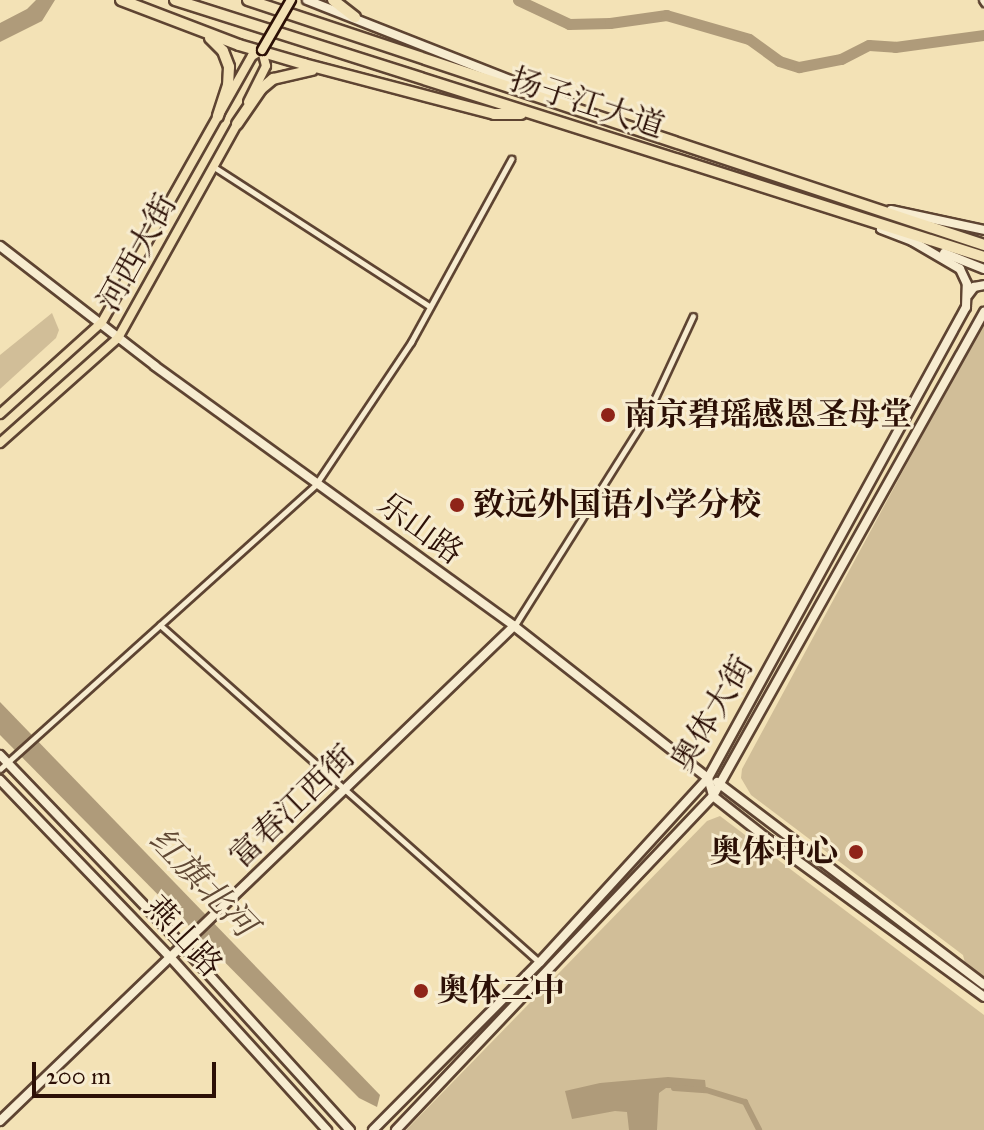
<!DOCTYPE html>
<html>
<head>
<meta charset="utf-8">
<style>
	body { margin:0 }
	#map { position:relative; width:984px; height:1130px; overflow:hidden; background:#f3e2b6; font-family:"IM FELL Great Primer","Noto Serif SC",serif }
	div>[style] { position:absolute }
	.green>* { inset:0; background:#d1be98 }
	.water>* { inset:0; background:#af9b7a }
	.canal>* { height:6px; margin:-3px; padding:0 3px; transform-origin:3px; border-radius:3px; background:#af9b7a }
	.river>* { height:11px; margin:-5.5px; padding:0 5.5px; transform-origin:5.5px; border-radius:5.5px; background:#af9b7a }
	.roads { filter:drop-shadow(2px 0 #5e4432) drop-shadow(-2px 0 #5e4432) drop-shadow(0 2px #5e4432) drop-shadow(0 -2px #5e4432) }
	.street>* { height:5px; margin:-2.5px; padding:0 2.5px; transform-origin:2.5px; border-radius:2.5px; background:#f7ecd0 }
	.secondary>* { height:8px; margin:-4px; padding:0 4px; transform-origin:4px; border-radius:4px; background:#f7ecd0 }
	.primary>* { height:8px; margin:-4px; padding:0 4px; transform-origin:4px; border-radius:4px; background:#f3e2b6 }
	.highway>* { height:10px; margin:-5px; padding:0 5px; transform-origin:5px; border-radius:5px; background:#f3e2b6 }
	.bridges { filter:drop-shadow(2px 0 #2c1006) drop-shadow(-2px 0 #2c1006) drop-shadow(0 2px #2c1006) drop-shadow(0 -2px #2c1006) }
	.primary-bridge>* { height:8px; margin:-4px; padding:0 4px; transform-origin:4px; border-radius:4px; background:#f3e2b6 }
	.dots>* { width:22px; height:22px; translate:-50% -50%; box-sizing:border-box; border:4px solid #f7ecd0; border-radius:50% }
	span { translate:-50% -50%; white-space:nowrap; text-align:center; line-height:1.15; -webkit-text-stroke:6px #f7ecd0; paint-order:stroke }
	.street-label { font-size:32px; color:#2c1006 }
	.poi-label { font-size:32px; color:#2c1006; font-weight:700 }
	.left { translate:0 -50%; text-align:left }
	.right { translate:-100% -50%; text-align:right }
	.water-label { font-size:34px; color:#604834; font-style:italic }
	.scale { position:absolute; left:32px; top:1062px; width:184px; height:36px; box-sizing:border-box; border:4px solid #2c1006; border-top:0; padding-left:10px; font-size:24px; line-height:28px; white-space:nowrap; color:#2c1006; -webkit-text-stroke:6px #f7ecd0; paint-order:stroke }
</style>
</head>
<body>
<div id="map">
	<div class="green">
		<i style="clip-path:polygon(52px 313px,59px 330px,56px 338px,0 389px,0 355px)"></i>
		<i style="clip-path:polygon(984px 321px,984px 978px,965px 963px,963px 955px,751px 795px,741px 778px,742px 769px)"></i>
		<i style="clip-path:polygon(720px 816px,984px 1015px,984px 1130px,406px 1130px,707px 821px)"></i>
	</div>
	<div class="water">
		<i style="clip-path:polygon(36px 0,55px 0,42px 21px,0 42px,0 23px,27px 9px)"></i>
		<i style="clip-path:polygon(0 702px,380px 1095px,377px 1107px,359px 1098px,0 735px)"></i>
		<i style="clip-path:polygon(668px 1077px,705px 1080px,706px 1089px,666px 1088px,659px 1093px,657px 1130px,629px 1130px,627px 1112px,615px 1111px,572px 1119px,565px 1091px,600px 1083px)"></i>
	</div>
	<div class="canal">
		<i style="left:674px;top:1088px;width:32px;rotate:4deg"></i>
		<i style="left:706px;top:1090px;width:41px;rotate:17.1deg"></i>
		<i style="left:745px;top:1102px;width:31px;rotate:63deg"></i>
	</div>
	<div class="river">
		<i style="left:518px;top:0;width:56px;rotate:25.2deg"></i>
		<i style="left:569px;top:24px;width:41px;rotate:-1.4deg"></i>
		<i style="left:610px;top:23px;width:57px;rotate:-8.1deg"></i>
		<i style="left:666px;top:15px;width:86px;rotate:16.1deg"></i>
		<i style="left:749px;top:39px;width:37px;rotate:36deg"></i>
		<i style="left:779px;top:61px;width:21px;rotate:17deg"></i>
		<i style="left:799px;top:67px;width:43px;rotate:-10.8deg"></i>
		<i style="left:841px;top:59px;width:31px;rotate:-27deg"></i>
		<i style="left:869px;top:45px;width:26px;rotate:4deg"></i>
		<i style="left:895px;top:47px;width:90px;rotate:-7.7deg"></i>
	</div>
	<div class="roads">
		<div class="street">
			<i style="left:982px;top:0;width:4px;rotate:56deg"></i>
			<i style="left:214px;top:167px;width:257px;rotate:32.9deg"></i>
			<i style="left:160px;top:625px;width:507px;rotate:41.64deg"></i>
			<i style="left:515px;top:625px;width:248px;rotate:-57.8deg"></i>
			<i style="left:647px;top:415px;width:109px;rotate:-65.1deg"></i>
			<i style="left:0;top:769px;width:426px;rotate:-42deg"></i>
			<i style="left:316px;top:484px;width:171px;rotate:-56.2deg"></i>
			<i style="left:411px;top:342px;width:209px;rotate:-61.3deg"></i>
		</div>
		<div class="secondary">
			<i style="left:307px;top:0;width:282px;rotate:21.5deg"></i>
			<i style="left:891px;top:210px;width:95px;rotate:12.1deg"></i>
			<i style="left:881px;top:229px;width:39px;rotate:21deg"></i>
			<i style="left:0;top:246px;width:196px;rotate:37.7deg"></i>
			<i style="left:155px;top:366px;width:443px;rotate:35.9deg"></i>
			<i style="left:514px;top:626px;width:246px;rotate:38.1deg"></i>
			<i style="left:708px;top:778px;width:19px;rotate:74deg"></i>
			<i style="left:713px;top:796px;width:71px;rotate:38.2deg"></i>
			<i style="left:769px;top:840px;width:266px;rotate:36.1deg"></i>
			<i style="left:944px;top:253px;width:43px;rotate:21.8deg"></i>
			<i style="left:968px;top:295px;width:10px;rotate:-53deg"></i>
			<i style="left:974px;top:287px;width:10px;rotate:-11deg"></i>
			<i style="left:0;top:755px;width:263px;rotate:46.2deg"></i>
			<i style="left:182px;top:945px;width:250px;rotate:47.8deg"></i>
			<i style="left:0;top:780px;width:245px;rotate:46.2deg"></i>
			<i style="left:170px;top:957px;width:234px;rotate:47.8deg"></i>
			<i style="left:717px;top:782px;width:335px;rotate:37.2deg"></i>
			<i style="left:0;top:1121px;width:714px;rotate:-43.92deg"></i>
			<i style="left:373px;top:1130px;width:237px;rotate:-45.2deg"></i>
			<i style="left:540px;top:962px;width:249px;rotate:-47.6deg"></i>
			<i style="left:708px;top:778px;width:537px;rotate:-61.29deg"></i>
			<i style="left:966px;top:307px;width:23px;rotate:-88deg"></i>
			<i style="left:967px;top:284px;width:17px;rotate:-115deg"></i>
			<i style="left:960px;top:269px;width:56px;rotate:-149.7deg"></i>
			<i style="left:396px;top:1130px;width:460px;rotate:-46.5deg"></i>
			<i style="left:713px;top:796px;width:555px;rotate:-60.75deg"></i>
		</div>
		<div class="primary">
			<i style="left:0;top:414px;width:137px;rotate:-42deg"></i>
			<i style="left:102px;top:322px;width:305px;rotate:-60.6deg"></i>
			<i style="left:252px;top:56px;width:12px;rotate:-31deg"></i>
			<i style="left:262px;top:50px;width:16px;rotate:76deg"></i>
			<i style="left:266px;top:66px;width:40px;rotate:116.6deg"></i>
			<i style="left:0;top:443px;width:158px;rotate:-41.7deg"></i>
			<i style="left:118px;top:338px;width:247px;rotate:-60.9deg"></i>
		</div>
		<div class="highway">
			<i style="left:121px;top:0;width:126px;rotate:20.9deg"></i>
			<i style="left:239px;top:45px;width:68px;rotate:16.3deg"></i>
			<i style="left:304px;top:64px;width:196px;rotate:14.7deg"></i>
			<i style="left:494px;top:114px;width:27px"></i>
			<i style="left:175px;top:0;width:849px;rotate:17.62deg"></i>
			<i style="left:248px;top:0;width:776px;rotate:18.41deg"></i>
			<i style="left:333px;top:0;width:28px;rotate:38deg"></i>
			<i style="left:210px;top:38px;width:18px;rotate:45deg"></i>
			<i style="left:223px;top:51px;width:17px;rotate:69deg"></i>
			<i style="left:229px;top:67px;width:18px;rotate:93deg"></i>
			<i style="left:228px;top:85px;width:33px;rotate:108deg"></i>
			<i style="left:237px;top:124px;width:42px;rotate:-55.6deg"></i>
			<i style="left:261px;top:89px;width:16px;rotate:-40deg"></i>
			<i style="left:273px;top:79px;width:40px;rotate:-13deg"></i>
		</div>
	</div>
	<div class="bridges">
		<div class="primary-bridge">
			<i style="left:262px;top:50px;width:58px;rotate:-59.9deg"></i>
		</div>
	</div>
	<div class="dots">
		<i style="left:608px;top:415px;background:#8f2418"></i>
		<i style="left:457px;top:505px;background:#8f2418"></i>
		<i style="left:856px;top:852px;background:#8f2418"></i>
		<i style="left:421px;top:991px;background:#8f2418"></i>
	</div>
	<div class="street-label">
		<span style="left:587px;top:104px;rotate:18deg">扬子江大道</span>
		<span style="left:138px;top:253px;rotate:-61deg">河西大街</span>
		<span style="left:420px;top:529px;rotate:36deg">乐山路</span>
		<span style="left:713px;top:714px;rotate:-59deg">奥体大街</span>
		<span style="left:293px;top:807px;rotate:-44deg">富春江西街</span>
		<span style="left:183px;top:937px;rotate:47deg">燕山路</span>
	</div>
	<div class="poi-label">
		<span class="left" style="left:624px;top:415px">南京碧瑶感恩圣母堂</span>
		<span class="left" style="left:473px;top:505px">致远外国语小学分校</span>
		<span class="right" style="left:838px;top:852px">奥体中心</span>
		<span class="left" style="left:437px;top:991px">奥体二中</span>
	</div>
	<div class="water-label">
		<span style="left:203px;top:882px;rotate:46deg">红旗北河</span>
	</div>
	<div class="scale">200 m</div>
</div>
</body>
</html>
